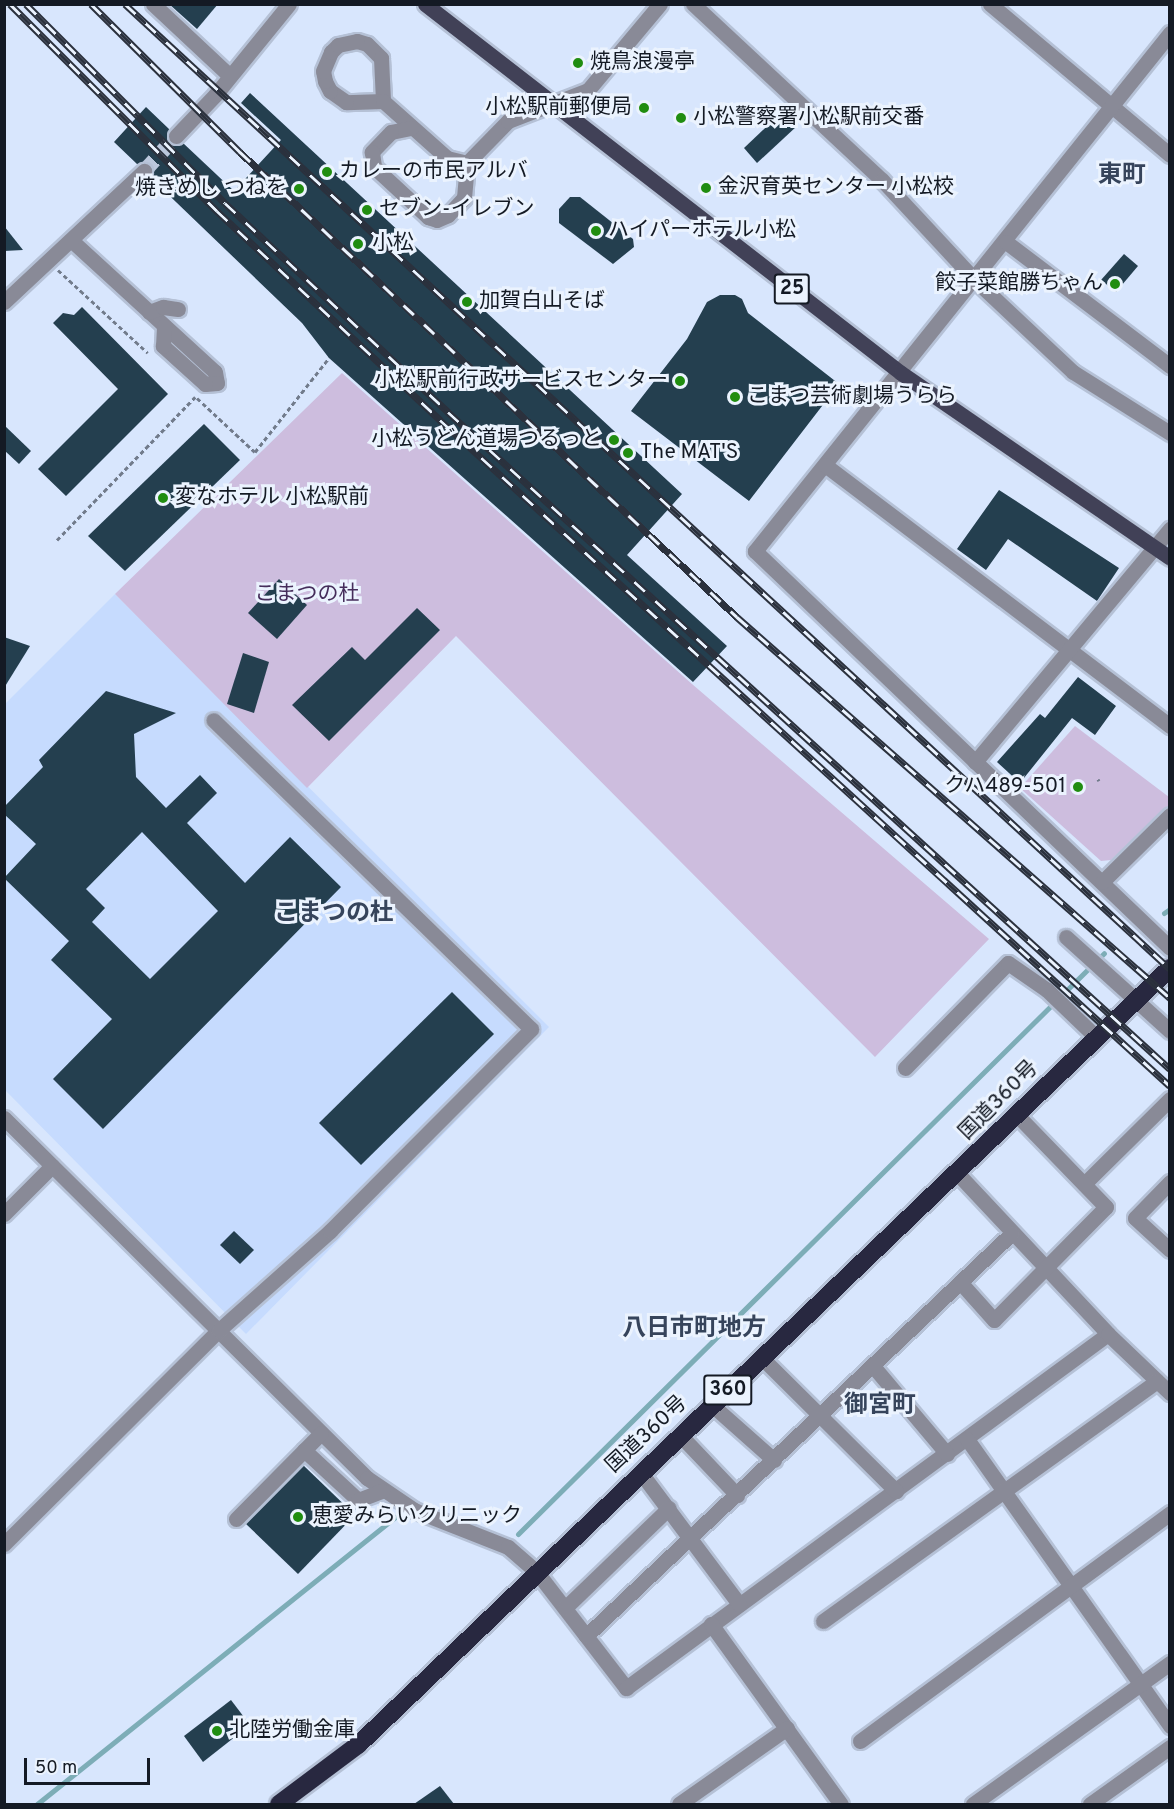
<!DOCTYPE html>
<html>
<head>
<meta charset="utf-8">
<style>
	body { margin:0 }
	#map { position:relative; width:1174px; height:1809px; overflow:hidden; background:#d8e6fd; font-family:Overpass,"Noto Sans JP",sans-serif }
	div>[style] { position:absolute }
	.built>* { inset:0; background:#c6dbfe }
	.green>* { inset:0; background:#cdbdde }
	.stream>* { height:5px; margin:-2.5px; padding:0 2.5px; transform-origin:2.5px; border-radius:2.5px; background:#7dadb7 }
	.building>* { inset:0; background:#243f4f }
	.minor-tunnel>* { height:15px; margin-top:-7.5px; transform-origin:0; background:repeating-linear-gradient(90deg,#bbc7dc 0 15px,transparent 0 23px) }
	.path>* { height:3px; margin-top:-1.5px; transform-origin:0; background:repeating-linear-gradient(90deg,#717b8b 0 4.5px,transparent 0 7.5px) }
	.roads { filter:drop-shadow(2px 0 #b5c1d6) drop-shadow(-2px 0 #b5c1d6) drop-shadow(0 2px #b5c1d6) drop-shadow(0 -2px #b5c1d6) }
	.minor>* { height:15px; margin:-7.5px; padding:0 7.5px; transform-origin:7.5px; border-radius:7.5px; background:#898a97 }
	.major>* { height:15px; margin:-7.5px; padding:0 7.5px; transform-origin:7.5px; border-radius:7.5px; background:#414157 }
	.highway>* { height:18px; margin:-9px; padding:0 9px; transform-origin:9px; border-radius:9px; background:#282840 }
	.rail>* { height:7px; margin-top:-3.5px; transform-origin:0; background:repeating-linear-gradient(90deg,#ebf3fe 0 14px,#2b313d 0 28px); box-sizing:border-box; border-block:2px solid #2b313d }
	.dots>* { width:16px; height:16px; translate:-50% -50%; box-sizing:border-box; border:3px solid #ebf3fe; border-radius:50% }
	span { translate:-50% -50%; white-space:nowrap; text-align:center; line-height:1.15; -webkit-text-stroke:6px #ebf3fe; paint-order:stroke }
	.shield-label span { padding:2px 4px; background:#ebf3fe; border:2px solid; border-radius:4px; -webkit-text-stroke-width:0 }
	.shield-label { font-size:20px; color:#141a24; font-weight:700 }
	.poi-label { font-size:21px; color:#141a24 }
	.left { translate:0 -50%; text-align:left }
	.right { translate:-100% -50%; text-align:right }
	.park-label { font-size:21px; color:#452d5b }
	.street-label { font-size:21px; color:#141a24 }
	.quarter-label { font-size:24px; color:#36445b; font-weight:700 }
	.frame { position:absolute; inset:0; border:6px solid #141a24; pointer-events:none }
	.scale { position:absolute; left:24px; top:1758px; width:126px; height:27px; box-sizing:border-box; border:3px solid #141a24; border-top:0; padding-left:8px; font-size:18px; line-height:21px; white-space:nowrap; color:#141a24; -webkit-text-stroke:4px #ebf3fe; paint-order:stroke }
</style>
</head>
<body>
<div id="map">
	<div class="built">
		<i style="clip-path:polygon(115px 594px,549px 1027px,246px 1334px,5px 1090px,5px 704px)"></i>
	</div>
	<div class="green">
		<i style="clip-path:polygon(342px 373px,692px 684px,989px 939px,875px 1057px,456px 636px,307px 788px,115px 594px)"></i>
		<i style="clip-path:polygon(1075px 726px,1169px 797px,1169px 807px,1111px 860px,1101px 861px,1020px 788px)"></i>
	</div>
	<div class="stream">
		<i style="left:1164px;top:913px;width:7px;rotate:-34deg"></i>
		<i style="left:518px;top:1534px;width:825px;rotate:-44.75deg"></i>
		<i style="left:37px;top:1804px;width:459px;rotate:-38.7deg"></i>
	</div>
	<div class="building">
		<i style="clip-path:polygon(169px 4px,218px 4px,197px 29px)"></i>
		<i style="clip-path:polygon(250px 93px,682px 494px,627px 555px,727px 646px,693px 682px,329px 358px,302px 323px,151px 178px,151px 164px,137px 164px,114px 142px,146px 107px,169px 129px,170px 143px,183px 143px,234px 191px,281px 140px,241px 103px)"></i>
		<i style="clip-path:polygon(783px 111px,797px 126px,757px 163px,744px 148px)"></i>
		<i style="clip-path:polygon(570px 197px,580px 197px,633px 239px,634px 247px,613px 264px,559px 223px,559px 209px)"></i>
		<i style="clip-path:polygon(4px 226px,23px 250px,4px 251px)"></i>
		<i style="clip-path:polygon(1124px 254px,1138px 266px,1116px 292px,1101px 280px)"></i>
		<i style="clip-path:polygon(735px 295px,742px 299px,748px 313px,839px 384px,749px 501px,631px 411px,687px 339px,707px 302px,720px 295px)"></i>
		<i style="clip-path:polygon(82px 307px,168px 394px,66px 496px,38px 469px,118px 389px,53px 323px,63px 313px,74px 315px)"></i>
		<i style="clip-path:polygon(204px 424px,240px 460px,125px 571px,88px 536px)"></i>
		<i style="clip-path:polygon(4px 425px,31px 451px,19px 464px,4px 450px)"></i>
		<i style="clip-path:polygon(999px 490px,1119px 568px,1097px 601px,1008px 539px,986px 570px,957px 549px)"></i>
		<i style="clip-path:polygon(279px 579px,307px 605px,277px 639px,248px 613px)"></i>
		<i style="clip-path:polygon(417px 608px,440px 630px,329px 741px,292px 705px,352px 647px,365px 660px)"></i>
		<i style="clip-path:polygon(4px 637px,30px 646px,4px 688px)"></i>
		<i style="clip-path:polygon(243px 653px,269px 662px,254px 713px,227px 704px)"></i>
		<i style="clip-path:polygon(1078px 677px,1116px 706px,1095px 735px,1072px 718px,1020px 783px,997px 762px,1040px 714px,1045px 718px)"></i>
		<i style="clip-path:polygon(evenodd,106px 691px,176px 713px,134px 734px,136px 777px,166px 808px,200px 775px,217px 793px,187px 823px,245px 883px,290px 837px,341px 887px,103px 1129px,53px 1079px,112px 1019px,51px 960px,69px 941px,4px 878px,36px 844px,4px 814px,4px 807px,43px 767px,39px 760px,106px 691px,142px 832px,218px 911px,150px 979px,92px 922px,105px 908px,86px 889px,142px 832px)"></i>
		<i style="clip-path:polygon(452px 992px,494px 1034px,361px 1165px,319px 1123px)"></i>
		<i style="clip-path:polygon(234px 1231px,254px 1250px,240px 1264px,220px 1245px)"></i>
		<i style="clip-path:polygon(303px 1465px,355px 1515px,298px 1574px,245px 1523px)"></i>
		<i style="clip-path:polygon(231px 1700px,250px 1725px,203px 1762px,184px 1736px)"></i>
		<i style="clip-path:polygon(440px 1786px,454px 1804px,414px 1804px)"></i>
	</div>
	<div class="minor-tunnel">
		<i style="left:144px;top:171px;width:47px;rotate:-47.6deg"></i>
	</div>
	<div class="path">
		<i style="left:58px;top:270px;width:122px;rotate:42.7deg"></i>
		<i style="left:197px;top:398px;width:79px;rotate:43deg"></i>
		<i style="left:255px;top:452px;width:120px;rotate:-51.8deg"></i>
		<i style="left:57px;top:540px;width:199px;rotate:-46deg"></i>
		<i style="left:1098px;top:779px;width:2px;rotate:63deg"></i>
	</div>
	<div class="roads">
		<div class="minor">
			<i style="left:153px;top:4px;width:105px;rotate:43.1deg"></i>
			<i style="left:693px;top:4px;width:258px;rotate:43deg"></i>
			<i style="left:882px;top:180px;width:137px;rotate:47.1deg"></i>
			<i style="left:975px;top:280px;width:134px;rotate:43.2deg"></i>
			<i style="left:1073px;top:372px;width:115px;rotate:32.2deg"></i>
			<i style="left:990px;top:4px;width:235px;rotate:40deg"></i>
			<i style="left:1170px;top:33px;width:664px;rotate:128.7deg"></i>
			<i style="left:755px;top:551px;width:574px;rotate:43.73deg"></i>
			<i style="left:357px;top:41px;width:10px;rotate:17deg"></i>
			<i style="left:367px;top:44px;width:20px;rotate:45deg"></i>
			<i style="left:381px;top:58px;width:43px;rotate:87.3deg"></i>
			<i style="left:383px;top:101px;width:37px;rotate:178deg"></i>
			<i style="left:346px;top:102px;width:19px;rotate:-145deg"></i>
			<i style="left:330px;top:91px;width:11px;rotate:-117deg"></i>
			<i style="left:325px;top:81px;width:10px;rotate:-101deg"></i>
			<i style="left:323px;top:71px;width:21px;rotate:-67deg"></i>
			<i style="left:331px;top:52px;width:10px;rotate:-45deg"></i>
			<i style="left:338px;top:45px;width:19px;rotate:-12deg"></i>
			<i style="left:383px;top:101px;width:86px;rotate:41.7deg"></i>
			<i style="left:447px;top:158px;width:21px;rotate:14deg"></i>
			<i style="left:467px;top:163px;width:59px;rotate:-45.7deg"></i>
			<i style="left:508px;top:121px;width:86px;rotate:-21.2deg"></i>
			<i style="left:588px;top:90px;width:112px;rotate:-50.1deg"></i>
			<i style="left:411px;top:128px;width:20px;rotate:169deg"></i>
			<i style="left:391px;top:132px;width:28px;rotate:134deg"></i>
			<i style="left:372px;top:152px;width:15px;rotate:82deg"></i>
			<i style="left:374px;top:167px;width:74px;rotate:42.8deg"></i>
			<i style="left:428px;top:217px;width:9px;rotate:18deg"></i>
			<i style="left:437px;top:220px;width:12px;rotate:-24deg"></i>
			<i style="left:448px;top:215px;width:23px;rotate:-47deg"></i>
			<i style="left:464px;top:198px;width:35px;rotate:-85deg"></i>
			<i style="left:176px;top:136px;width:57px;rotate:-46.4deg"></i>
			<i style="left:215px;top:95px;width:117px;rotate:-50.9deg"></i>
			<i style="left:71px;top:240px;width:195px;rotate:42.5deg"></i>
			<i style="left:215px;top:372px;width:11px;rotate:80deg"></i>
			<i style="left:217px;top:383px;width:12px;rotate:175deg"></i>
			<i style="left:205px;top:384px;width:57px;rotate:-137.9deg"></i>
			<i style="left:163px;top:346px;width:20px;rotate:-87deg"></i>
			<i style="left:1006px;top:242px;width:206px;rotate:37.1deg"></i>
			<i style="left:4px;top:302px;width:192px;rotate:-43.1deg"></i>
			<i style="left:149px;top:312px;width:15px;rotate:-20deg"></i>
			<i style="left:163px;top:307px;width:15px;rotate:8deg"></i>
			<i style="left:825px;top:465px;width:433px;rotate:37.1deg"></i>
			<i style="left:975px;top:762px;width:304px;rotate:-50.1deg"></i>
			<i style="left:1102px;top:882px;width:95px;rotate:-44.6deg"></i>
			<i style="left:1066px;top:937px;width:140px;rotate:42.1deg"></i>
			<i style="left:905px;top:1068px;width:147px;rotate:-45.6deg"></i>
			<i style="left:1008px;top:963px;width:47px;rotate:34.7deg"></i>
			<i style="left:1047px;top:990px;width:69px;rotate:43.8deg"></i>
			<i style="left:4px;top:1118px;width:511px;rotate:44.76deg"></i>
			<i style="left:367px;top:1478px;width:57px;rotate:34.2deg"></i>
			<i style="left:414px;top:1510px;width:101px;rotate:21.5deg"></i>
			<i style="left:508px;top:1547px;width:37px;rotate:41deg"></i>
			<i style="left:536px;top:1571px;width:148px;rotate:52.4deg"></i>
			<i style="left:626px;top:1688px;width:598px;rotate:-36.3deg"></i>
			<i style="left:958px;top:1174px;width:219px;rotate:46.8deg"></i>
			<i style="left:1108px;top:1334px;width:86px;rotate:43.6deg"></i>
			<i style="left:1170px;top:1182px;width:50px;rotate:134.2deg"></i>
			<i style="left:1135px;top:1218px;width:47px;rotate:42.4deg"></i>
			<i style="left:1084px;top:1184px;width:121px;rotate:-44.7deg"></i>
			<i style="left:4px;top:1214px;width:68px;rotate:-45deg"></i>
			<i style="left:960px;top:1282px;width:51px;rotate:48.2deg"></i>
			<i style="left:994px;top:1320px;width:159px;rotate:-45.3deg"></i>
			<i style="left:1106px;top:1207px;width:128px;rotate:-134.1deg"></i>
			<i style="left:762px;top:1358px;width:189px;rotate:44.8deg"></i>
			<i style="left:873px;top:1366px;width:115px;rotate:49.9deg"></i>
			<i style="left:712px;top:1405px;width:83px;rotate:41.6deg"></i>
			<i style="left:680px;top:1435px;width:83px;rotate:46.5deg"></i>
			<i style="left:967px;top:1439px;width:352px;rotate:54.7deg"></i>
			<i style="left:304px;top:1450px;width:74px;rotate:42.8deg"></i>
			<i style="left:358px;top:1500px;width:26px;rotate:-21deg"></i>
			<i style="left:641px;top:1473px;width:164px;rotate:53.2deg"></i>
			<i style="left:236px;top:1519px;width:121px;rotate:-45.3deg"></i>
			<i style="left:4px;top:1544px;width:303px;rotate:-44.9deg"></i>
			<i style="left:219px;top:1330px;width:149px;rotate:-41.7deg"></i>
			<i style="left:330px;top:1231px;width:285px;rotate:-45.1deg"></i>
			<i style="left:531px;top:1029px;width:443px;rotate:-135.8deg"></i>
			<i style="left:565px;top:1608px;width:144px;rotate:-43.9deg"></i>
			<i style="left:823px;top:1621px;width:411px;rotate:-35.7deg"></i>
			<i style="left:711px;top:1624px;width:222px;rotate:54.2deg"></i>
			<i style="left:586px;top:1636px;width:586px;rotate:-43.41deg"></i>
			<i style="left:860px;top:1741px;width:385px;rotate:-36.3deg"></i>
			<i style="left:679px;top:1804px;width:132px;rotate:-35.1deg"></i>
			<i style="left:973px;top:1804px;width:242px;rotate:-35.6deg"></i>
			<i style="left:1090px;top:1804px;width:98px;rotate:-35.5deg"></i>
		</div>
		<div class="major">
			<i style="left:425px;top:4px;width:602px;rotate:37.78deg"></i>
			<i style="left:901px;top:373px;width:326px;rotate:34.5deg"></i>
		</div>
		<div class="highway">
			<i style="left:279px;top:1804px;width:99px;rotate:-36.8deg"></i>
			<i style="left:358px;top:1745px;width:1124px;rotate:-43.74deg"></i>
		</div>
	</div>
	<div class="rail">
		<i style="left:10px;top:4px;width:293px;rotate:45deg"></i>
		<i style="left:217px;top:211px;width:306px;rotate:43.1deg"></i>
		<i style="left:440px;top:420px;width:988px;rotate:42.38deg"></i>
		<i style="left:26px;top:4px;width:281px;rotate:45deg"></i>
		<i style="left:225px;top:203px;width:306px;rotate:43.1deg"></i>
		<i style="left:448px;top:412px;width:976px;rotate:42.3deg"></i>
		<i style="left:91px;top:4px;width:210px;rotate:44.8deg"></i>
		<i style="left:240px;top:152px;width:681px;rotate:43.09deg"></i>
		<i style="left:737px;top:617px;width:577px;rotate:41.34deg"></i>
		<i style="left:125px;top:4px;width:1422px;rotate:42.72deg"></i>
	</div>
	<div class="dots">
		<i style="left:578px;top:63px;background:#208d10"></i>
		<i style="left:644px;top:108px;background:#208d10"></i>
		<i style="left:681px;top:118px;background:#208d10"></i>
		<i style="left:327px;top:172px;background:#208d10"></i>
		<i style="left:706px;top:188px;background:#208d10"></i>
		<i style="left:299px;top:189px;background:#208d10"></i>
		<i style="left:367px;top:210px;background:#208d10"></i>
		<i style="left:596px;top:231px;background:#208d10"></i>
		<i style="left:358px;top:244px;background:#208d10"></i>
		<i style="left:1115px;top:284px;background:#208d10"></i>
		<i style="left:467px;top:302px;background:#208d10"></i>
		<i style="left:680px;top:381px;background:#208d10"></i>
		<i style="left:735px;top:397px;background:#208d10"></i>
		<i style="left:614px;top:440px;background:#208d10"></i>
		<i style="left:628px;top:453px;background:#208d10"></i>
		<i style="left:163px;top:498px;background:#208d10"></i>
		<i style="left:1078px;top:787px;background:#208d10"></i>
		<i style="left:298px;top:1517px;background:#208d10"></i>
		<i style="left:217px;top:1731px;background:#208d10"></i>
	</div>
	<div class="shield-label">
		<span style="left:792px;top:289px">25</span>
		<span style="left:728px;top:1390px">360</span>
	</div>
	<div class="poi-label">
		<span class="left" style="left:590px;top:63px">焼鳥浪漫亭</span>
		<span class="right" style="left:632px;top:108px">小松駅前郵便局</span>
		<span class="left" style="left:693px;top:118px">小松警察署小松駅前交番</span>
		<span class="left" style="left:339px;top:172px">カレーの市民アルバ</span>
		<span class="left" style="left:718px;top:188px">金沢育英センター 小松校</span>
		<span class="right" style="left:287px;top:189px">焼きめし つねを</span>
		<span class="left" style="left:379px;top:210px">セブン-イレブン</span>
		<span class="left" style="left:608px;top:231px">ハイパーホテル小松</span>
		<span class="left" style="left:372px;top:244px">小松</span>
		<span class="right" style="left:1103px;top:284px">餃子菜館勝ちゃん</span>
		<span class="left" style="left:479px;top:302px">加賀白山そば</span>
		<span class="right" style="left:668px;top:381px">小松駅前行政サービスセンター</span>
		<span class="left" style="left:747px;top:397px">こまつ芸術劇場うらら</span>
		<span class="right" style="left:602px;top:440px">小松うどん道場つるっと</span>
		<span class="left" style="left:640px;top:453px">The MAT'S</span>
		<span class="left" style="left:175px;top:498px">変なホテル 小松駅前</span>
		<span class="right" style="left:1066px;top:787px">クハ489-501</span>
		<span class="left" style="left:312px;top:1517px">恵愛みらいクリニック</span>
		<span class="left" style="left:229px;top:1731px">北陸労働金庫</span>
	</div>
	<div class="park-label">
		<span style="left:307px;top:595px">こまつの杜</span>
	</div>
	<div class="street-label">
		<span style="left:999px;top:1101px;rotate:-45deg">国道360号</span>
		<span style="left:647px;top:1435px;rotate:-43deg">国道360号</span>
	</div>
	<div class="quarter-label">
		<span style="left:1122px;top:177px">東町</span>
		<span style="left:334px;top:915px">こまつの杜</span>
		<span style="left:694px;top:1330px">八日市町地方</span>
		<span style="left:880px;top:1407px">御宮町</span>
	</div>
	<div class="frame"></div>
	<div class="scale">50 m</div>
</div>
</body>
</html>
